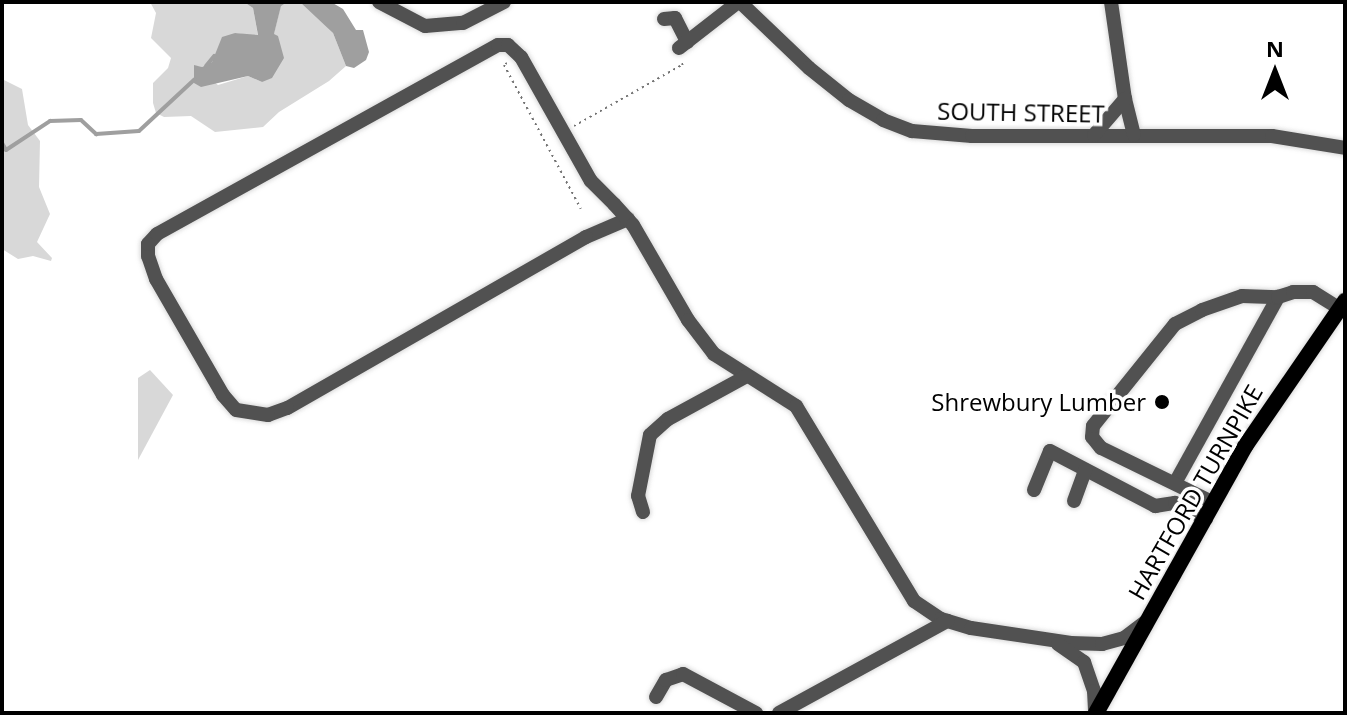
<!DOCTYPE html>
<html>
<head>
<meta charset="utf-8">
<style>
	body { margin:0 }
	#map { position:relative; width:1347px; height:715px; overflow:hidden; background:#fff; font-family:"Open Sans",sans-serif }
	div>[style] { position:absolute }
	[style*='--x'] { left:calc(var(--x)*1px); top:calc(var(--y)*1px); width:calc(var(--w)*1px); rotate:calc(var(--a)*1deg) }
	.green>* { inset:0; background:#d8d8d8 }
	.water>* { inset:0; background:#9f9f9f }
	.stream>* { height:4px; margin:-2px; padding:0 2px; transform-origin:2px; border-radius:2px; background:#9f9f9f }
	.path>* { height:2px; margin-top:-1px; transform-origin:0; background:repeating-linear-gradient(90deg,#737373 0 2px,transparent 0 6px) }
	.roads { filter:drop-shadow(0 0 2px #dbdbdb) drop-shadow(0 0 2px #dbdbdb) }
	.minor>* { height:14px; margin:-7px; padding:0 7px; transform-origin:7px; border-radius:7px; background:#515151 }
	.major>* { height:16px; margin:-8px; padding:0 8px; transform-origin:8px; border-radius:8px; background:#000 }
	.dots>* { width:22px; height:22px; translate:-50% -50%; box-sizing:border-box; border:4px solid #fff; border-radius:50% }
	span { translate:-50% -50%; white-space:nowrap; text-align:center; line-height:1.15; -webkit-text-stroke:7px #fff; paint-order:stroke }
	.street-label { font-size:24px; color:#000 }
	.poi-label { font-size:24px; color:#000 }
	.right { translate:-100% -50%; text-align:right }
	.frame { position:absolute; inset:0; border:4px solid #000; pointer-events:none }
	.north { position:absolute; left:1235px; top:32px; width:80px; height:80px; -webkit-text-stroke:6px #fff; paint-order:stroke; rotate:0deg; font-size:22px; font-weight:700; line-height:32px; text-align:center; color:#000 }
	.north::after { content:''; display:block; margin:auto; width:28px; height:36px; background:#000; clip-path:polygon(50% 0,100% 100%,50% 72%,0 100%) }
</style>
</head>
<body>
<div id="map">
	<div class="green">
		<div style="clip-path:polygon(150px 2px,244px 2px,253px 8px,258px 36px,235px 33px,212px 62px,202px 67px,194px 66px,218px 85px,248px 76px,262px 82px,281px 5px,287px 2px,300px 2px,316px 14px,333px 33px,346px 66px,329px 81px,279px 112px,263px 127px,215px 132px,191px 116px,164px 117px,156px 113px,153px 103px,153px 83px,168px 68px,171px 58px,151px 38px,156px 13px)"></div>
		<div style="clip-path:polygon(2px 79px,22px 89px,28px 125px,40px 141px,39px 187px,50px 214px,37px 242px,52px 258px,51px 261px,33px 256px,18px 259px,2px 249px)"></div>
		<div style="clip-path:polygon(150px 370px,173px 395px,138px 460px,138px 378px)"></div>
	</div>
	<div class="water">
		<div style="clip-path:polygon(244px 2px,287px 2px,281px 6px,274px 34px,278px 36px,284px 58px,272px 78px,262px 82px,248px 76px,201px 87px,194px 83px,194px 65px,202px 67px,212px 62px,222px 37px,235px 33px,258px 35px,253px 8px)"></div>
		<div style="clip-path:polygon(300px 2px,331px 2px,343px 9px,356px 30px,363px 30px,369px 52px,366px 60px,354px 68px,346px 66px,333px 33px)"></div>
	</div>
	<div class="stream">
		<div style="--x:206;--y:66;--w:13;--a:-51"></div>
		<div style="--x:2;--y:143;--w:8;--a:60"></div>
		<div style="--x:6;--y:150;--w:53;--a:-33.4"></div>
		<div style="--x:50;--y:121;--w:31;--a:-2"></div>
		<div style="--x:81;--y:120;--w:21;--a:43"></div>
		<div style="--x:96;--y:134;--w:43;--a:-4"></div>
		<div style="--x:139;--y:131;--w:76;--a:-42.9"></div>
	</div>
	<div class="path">
		<div style="--x:507;--y:63;--w:4;--a:146"></div>
		<div style="--x:504;--y:65;--w:163;--a:61.9"></div>
		<div style="--x:574;--y:126;--w:124;--a:-29.5"></div>
		<div style="--x:682;--y:65;--w:4;--a:-63"></div>
	</div>
	<div class="roads">
		<div class="minor">
			<div style="--x:379;--y:2;--w:52;--a:27.6"></div>
			<div style="--x:425;--y:26;--w:38;--a:-5"></div>
			<div style="--x:463;--y:23;--w:46;--a:-27.1"></div>
			<div style="--x:740;--y:2;--w:95;--a:43.7"></div>
			<div style="--x:809;--y:68;--w:51;--a:38.7"></div>
			<div style="--x:849;--y:100;--w:39;--a:30"></div>
			<div style="--x:883;--y:120;--w:31;--a:21"></div>
			<div style="--x:912;--y:131;--w:60;--a:4.8"></div>
			<div style="--x:972;--y:136;--w:300;--a:0"></div>
			<div style="--x:1272;--y:136;--w:74;--a:9.3"></div>
			<div style="--x:1111;--y:2;--w:98;--a:81.8"></div>
			<div style="--x:1125;--y:99;--w:37;--a:76"></div>
			<div style="--x:664;--y:19;--w:11;--a:-5"></div>
			<div style="--x:675;--y:18;--w:27;--a:63"></div>
			<div style="--x:679;--y:48;--w:75;--a:-37.9"></div>
			<div style="--x:1094;--y:135;--w:48;--a:-49.3"></div>
			<div style="--x:628;--y:219;--w:46;--a:156.8"></div>
			<div style="--x:586;--y:237;--w:344;--a:150.2"></div>
			<div style="--x:287;--y:408;--w:20;--a:160"></div>
			<div style="--x:268;--y:415;--w:32;--a:-171"></div>
			<div style="--x:236;--y:410;--w:20;--a:-131"></div>
			<div style="--x:223;--y:395;--w:134;--a:-120"></div>
			<div style="--x:156;--y:279;--w:24;--a:-109"></div>
			<div style="--x:148;--y:256;--w:12;--a:-90"></div>
			<div style="--x:148;--y:244;--w:13;--a:-48"></div>
			<div style="--x:157;--y:234;--w:390;--a:-29"></div>
			<div style="--x:498;--y:45;--w:10;--a:0"></div>
			<div style="--x:508;--y:45;--w:18;--a:43"></div>
			<div style="--x:521;--y:57;--w:142;--a:60.6"></div>
			<div style="--x:591;--y:181;--w:33;--a:45"></div>
			<div style="--x:614;--y:204;--w:28;--a:48"></div>
			<div style="--x:633;--y:225;--w:110;--a:59.9"></div>
			<div style="--x:688;--y:320;--w:43;--a:52.6"></div>
			<div style="--x:714;--y:354;--w:97;--a:32.4"></div>
			<div style="--x:796;--y:406;--w:228;--a:58.8"></div>
			<div style="--x:914;--y:601;--w:32;--a:34"></div>
			<div style="--x:941;--y:619;--w:31;--a:17"></div>
			<div style="--x:971;--y:628;--w:101;--a:8.5"></div>
			<div style="--x:1071;--y:643;--w:31;--a:2"></div>
			<div style="--x:1102;--y:644;--w:23;--a:-15"></div>
			<div style="--x:1124;--y:638;--w:26;--a:-37"></div>
			<div style="--x:1175;--y:483;--w:213;--a:-61"></div>
			<div style="--x:1034;--y:490;--w:42;--a:-67.7"></div>
			<div style="--x:1050;--y:451;--w:119;--a:27.6"></div>
			<div style="--x:1155;--y:506;--w:20;--a:-9"></div>
			<div style="--x:1175;--y:503;--w:35;--a:27"></div>
			<div style="--x:1074;--y:501;--w:33;--a:-70"></div>
			<div style="--x:1214;--y:503;--w:126;--a:-154"></div>
			<div style="--x:1101;--y:448;--w:14;--a:-129"></div>
			<div style="--x:1092;--y:437;--w:11;--a:-85"></div>
			<div style="--x:1093;--y:426;--w:131;--a:-51.2"></div>
			<div style="--x:1175;--y:324;--w:30;--a:-27"></div>
			<div style="--x:1202;--y:310;--w:42;--a:-19.3"></div>
			<div style="--x:1242;--y:296;--w:36;--a:2"></div>
			<div style="--x:1278;--y:297;--w:16;--a:-18"></div>
			<div style="--x:1293;--y:292;--w:20;--a:0"></div>
			<div style="--x:1313;--y:292;--w:31;--a:32"></div>
			<div style="--x:643;--y:512;--w:17;--a:-107"></div>
			<div style="--x:638;--y:496;--w:62;--a:-78.9"></div>
			<div style="--x:650;--y:435;--w:24;--a:-42"></div>
			<div style="--x:668;--y:419;--w:90;--a:-28.6"></div>
			<div style="--x:1058;--y:644;--w:32;--a:35"></div>
			<div style="--x:1084;--y:662;--w:31;--a:71"></div>
			<div style="--x:1094;--y:691;--w:22;--a:87"></div>
			<div style="--x:656;--y:697;--w:20;--a:-60"></div>
			<div style="--x:666;--y:680;--w:18;--a:-19"></div>
			<div style="--x:683;--y:674;--w:83;--a:28.1"></div>
			<div style="--x:779;--y:713;--w:192;--a:-28.7"></div>
		</div>
		<div class="major">
			<div style="--x:1096;--y:713;--w:307;--a:-60.8"></div>
			<div style="--x:1246;--y:445;--w:175;--a:-55.5"></div>
		</div>
	</div>
	<div class="dots">
		<div style="left:1162px;top:402px;background:#000"></div>
	</div>
	<div class="street-label">
		<span style="left:1021px;top:112px;rotate:1deg">SOUTH STREET</span>
		<span style="left:1195px;top:492px;rotate:-60deg">HARTFORD TURNPIKE</span>
	</div>
	<div class="poi-label">
		<span class="right" style="left:1146px;top:402px">Shrewbury Lumber</span>
	</div>
	<div class="frame"></div>
	<div class="north">N</div>
</div>
</body>
</html>
